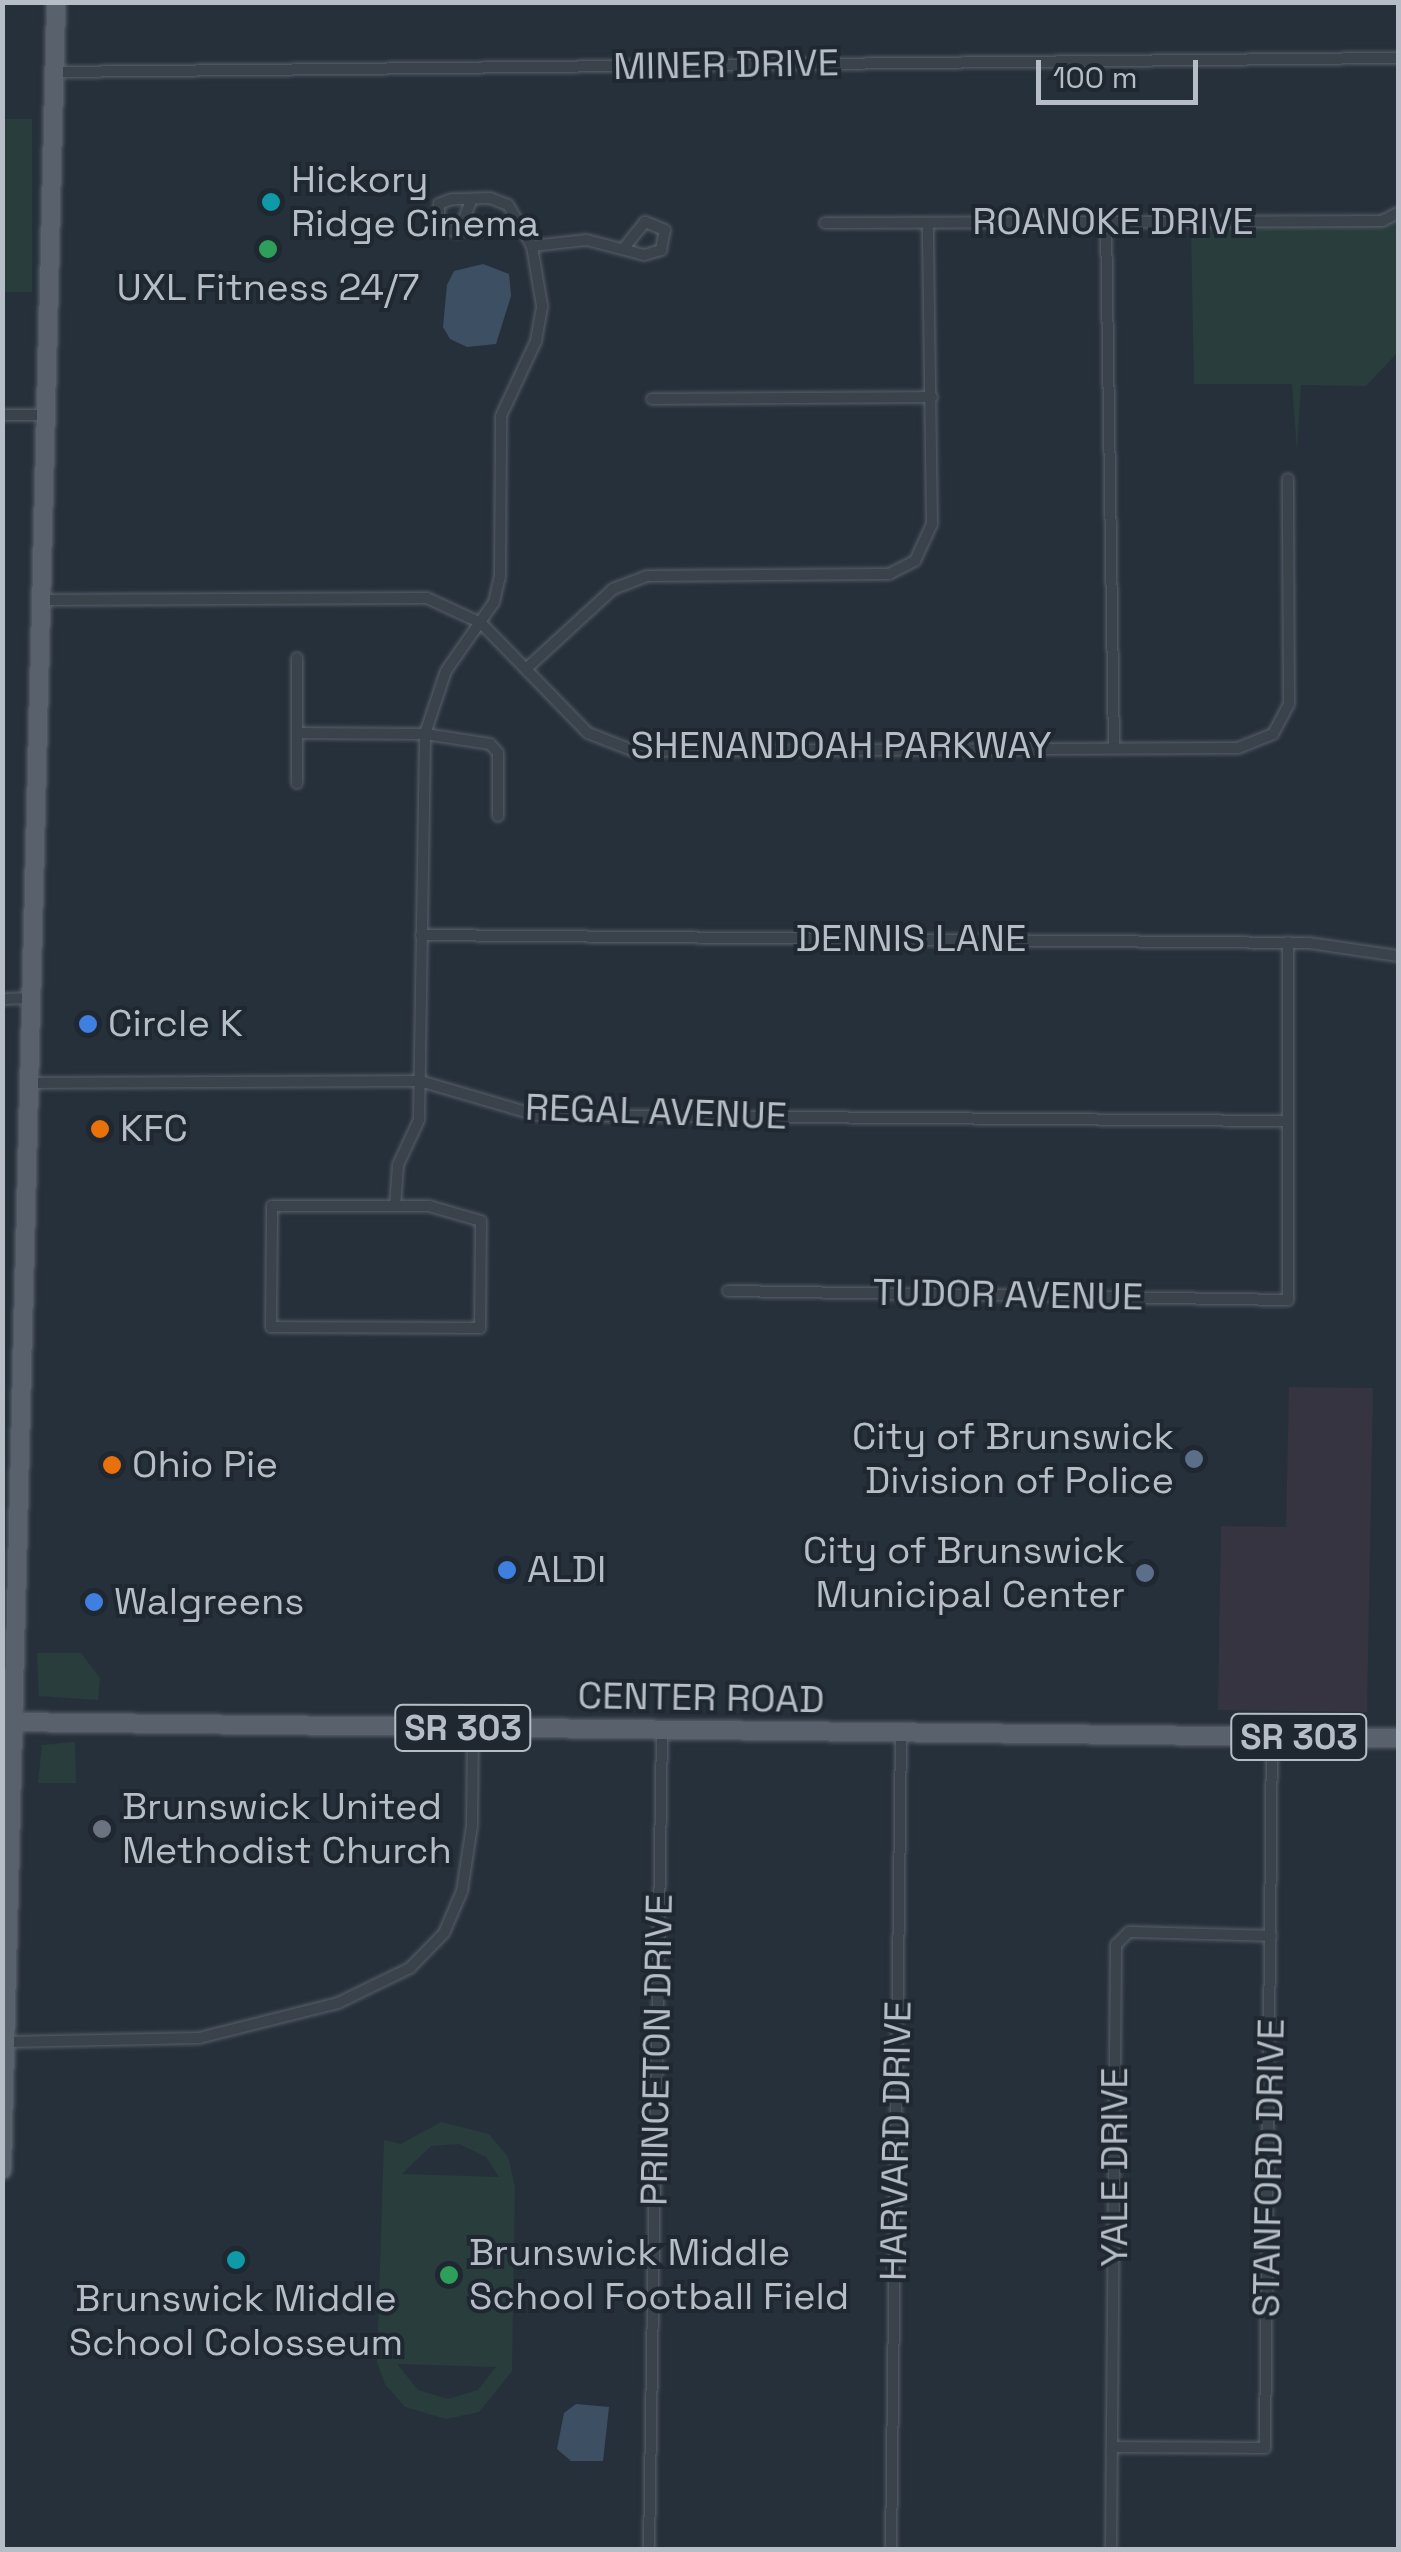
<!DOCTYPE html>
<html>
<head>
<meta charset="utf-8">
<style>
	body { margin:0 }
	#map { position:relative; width:1401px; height:2552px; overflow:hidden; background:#26303b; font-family:"Space Grotesk",sans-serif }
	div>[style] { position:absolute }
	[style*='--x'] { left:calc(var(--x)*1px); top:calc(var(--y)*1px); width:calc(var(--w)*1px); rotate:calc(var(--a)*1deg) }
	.medical>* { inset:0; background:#353440 }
	.green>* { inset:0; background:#293d3d; transform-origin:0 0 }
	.water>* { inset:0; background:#3d4f62 }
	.roads { filter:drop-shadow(0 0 2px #58606a) drop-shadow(0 0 2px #58606a) }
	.street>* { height:10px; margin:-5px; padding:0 5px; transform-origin:5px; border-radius:5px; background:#3a424c }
	.primary>* { height:18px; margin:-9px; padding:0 9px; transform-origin:9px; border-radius:9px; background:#58616c }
	.dots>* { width:28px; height:28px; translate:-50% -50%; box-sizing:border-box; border:5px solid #1f2731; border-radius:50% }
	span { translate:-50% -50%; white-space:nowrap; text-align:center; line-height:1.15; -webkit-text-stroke:8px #1f2731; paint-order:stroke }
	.shield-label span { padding:2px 8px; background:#1f2731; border:2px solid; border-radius:8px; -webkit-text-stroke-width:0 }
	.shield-label { font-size:35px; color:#b6bdc7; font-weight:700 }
	.street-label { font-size:38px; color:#b6bdc7 }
	.poi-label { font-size:38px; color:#b6bdc7 }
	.left { translate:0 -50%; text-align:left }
	.right { translate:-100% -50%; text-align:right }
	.frame { position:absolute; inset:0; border:5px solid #b6bdc7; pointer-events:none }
	.scale { position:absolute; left:1036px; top:60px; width:162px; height:45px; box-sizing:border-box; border:5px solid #b6bdc7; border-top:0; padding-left:12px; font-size:30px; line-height:35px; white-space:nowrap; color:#b6bdc7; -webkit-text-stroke:8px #1f2731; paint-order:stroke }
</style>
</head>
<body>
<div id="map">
	<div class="medical">
		<div style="clip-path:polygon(1289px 1387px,1373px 1388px,1367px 1712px,1218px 1710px,1221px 1526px,1286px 1527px)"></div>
	</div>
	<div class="green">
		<div style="left:3px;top:119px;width:29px;height:173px"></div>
		<div style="clip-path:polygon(1398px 221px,1398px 352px,1366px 386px,1301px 385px,1297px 452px,1292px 384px,1194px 384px,1191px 226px)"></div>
		<div style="clip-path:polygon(37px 1653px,81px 1653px,100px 1678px,98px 1700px,39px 1696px)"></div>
		<div style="clip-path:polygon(75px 1742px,76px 1783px,38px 1783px,42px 1745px)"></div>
		<div style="clip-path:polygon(evenodd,441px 2122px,489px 2134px,508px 2157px,515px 2186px,512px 2371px,479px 2412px,446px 2419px,405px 2407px,385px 2384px,377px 2362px,384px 2140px,401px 2144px,441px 2122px,459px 2144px,486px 2157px,499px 2177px,402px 2174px,431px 2146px,459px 2144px,441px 2122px,398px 2365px,399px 2364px,496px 2367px,478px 2390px,448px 2399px,418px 2390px,398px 2365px)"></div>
	</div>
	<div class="water">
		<div style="clip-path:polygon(483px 264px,509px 274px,511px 296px,496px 344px,467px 347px,450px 339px,443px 327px,447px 285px,454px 271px)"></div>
		<div style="clip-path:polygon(576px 2404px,609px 2407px,603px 2461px,571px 2461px,557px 2449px,564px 2413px)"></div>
	</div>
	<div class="roads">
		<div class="street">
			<div style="--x:54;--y:72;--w:1344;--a:-0.6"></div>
			<div style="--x:1106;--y:222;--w:524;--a:89.13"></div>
			<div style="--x:825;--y:223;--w:557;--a:-0.21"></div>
			<div style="--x:1382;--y:221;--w:18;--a:-27"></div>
			<div style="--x:532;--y:246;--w:55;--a:-6.2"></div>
			<div style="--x:587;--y:240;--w:59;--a:14.7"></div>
			<div style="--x:644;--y:255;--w:18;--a:-16"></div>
			<div style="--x:661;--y:250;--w:20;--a:-79"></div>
			<div style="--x:665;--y:230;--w:22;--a:-158"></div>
			<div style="--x:645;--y:222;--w:35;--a:129"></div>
			<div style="--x:652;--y:399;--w:280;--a:-0.4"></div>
			<div style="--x:2;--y:415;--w:42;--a:0"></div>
			<div style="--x:41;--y:600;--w:386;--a:-0.3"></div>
			<div style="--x:427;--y:598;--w:60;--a:24.8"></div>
			<div style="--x:481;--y:623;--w:153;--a:45.8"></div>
			<div style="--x:588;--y:733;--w:49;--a:21.4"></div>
			<div style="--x:634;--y:751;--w:604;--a:-0.28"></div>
			<div style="--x:1238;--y:748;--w:38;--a:-22"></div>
			<div style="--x:1273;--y:734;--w:34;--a:-62"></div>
			<div style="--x:1289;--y:704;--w:225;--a:-90.3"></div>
			<div style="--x:526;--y:669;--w:118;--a:-42.6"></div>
			<div style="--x:613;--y:589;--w:36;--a:-21"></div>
			<div style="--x:647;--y:576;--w:242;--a:-0.5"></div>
			<div style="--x:889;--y:574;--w:29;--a:-27"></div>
			<div style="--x:915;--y:561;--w:41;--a:-65.3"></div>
			<div style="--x:932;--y:524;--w:301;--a:-90.8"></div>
			<div style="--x:297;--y:733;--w:128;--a:0.4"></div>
			<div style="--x:425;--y:734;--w:66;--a:8.7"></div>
			<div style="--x:490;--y:744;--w:12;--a:48"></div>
			<div style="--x:498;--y:753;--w:63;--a:90"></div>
			<div style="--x:297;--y:783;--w:125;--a:-90"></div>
			<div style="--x:421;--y:935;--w:888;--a:0.52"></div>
			<div style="--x:1309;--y:943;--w:90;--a:8.3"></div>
			<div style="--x:2;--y:999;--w:29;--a:-2"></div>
			<div style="--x:29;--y:1083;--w:391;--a:-0.3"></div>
			<div style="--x:420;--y:1081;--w:121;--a:16.3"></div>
			<div style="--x:536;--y:1115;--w:752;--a:0.46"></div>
			<div style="--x:272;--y:1206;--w:157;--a:0"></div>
			<div style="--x:429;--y:1206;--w:54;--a:16.1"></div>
			<div style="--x:481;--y:1221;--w:107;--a:90.5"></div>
			<div style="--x:480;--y:1328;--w:209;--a:-179.7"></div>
			<div style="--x:271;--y:1327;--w:121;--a:-89.5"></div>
			<div style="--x:395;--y:1206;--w:41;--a:-85.8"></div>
			<div style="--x:398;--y:1165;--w:50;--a:-65"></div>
			<div style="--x:419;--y:1120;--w:386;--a:-89.1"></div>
			<div style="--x:425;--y:734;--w:66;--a:-71.6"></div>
			<div style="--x:446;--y:671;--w:84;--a:-55.2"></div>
			<div style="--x:494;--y:602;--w:26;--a:-77"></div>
			<div style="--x:500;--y:577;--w:161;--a:-89.6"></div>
			<div style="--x:501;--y:416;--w:83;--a:-65"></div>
			<div style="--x:536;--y:341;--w:36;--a:-80"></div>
			<div style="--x:542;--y:306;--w:61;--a:-99.5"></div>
			<div style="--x:532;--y:246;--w:48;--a:-120.3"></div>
			<div style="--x:508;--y:205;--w:19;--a:-159"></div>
			<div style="--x:490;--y:198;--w:38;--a:178"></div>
			<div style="--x:452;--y:199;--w:14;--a:159"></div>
			<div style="--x:439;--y:204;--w:23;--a:90"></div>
			<div style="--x:439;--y:227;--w:21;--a:14"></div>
			<div style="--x:459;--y:232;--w:33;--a:-69"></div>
			<div style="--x:728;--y:1291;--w:560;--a:0.92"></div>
			<div style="--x:1288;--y:1300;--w:358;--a:-90"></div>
			<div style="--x:8;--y:2042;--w:191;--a:-1.2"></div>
			<div style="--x:199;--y:2038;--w:143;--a:-14.1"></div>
			<div style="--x:338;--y:2003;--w:80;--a:-25.9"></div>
			<div style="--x:410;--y:1968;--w:49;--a:-45.8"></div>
			<div style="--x:444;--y:1933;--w:46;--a:-66.8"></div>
			<div style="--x:462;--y:1891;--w:66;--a:-81.3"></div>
			<div style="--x:472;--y:1826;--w:98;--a:-89.4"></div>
			<div style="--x:1113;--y:2447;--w:152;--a:0.4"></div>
			<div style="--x:1265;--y:2448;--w:712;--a:-89.44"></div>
			<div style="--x:649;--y:2550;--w:820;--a:-89.09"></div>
			<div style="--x:891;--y:2550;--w:818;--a:-89.3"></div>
			<div style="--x:1111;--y:2550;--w:605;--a:-89.53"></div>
			<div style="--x:1116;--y:1945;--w:18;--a:-45"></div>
			<div style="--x:1129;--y:1932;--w:142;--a:1.6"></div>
		</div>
		<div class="primary">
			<div style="--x:4;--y:1722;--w:1394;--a:0.66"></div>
			<div style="--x:2;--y:2170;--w:2169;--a:-88.57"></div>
		</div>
	</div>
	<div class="dots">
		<div style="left:271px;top:202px;background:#0f9aa8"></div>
		<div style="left:268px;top:249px;background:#2e9e5b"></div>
		<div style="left:88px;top:1024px;background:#3f7fe0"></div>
		<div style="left:100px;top:1129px;background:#e8710a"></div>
		<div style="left:1194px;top:1459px;background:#5c6f8a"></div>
		<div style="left:112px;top:1465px;background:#e8710a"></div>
		<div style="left:507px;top:1570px;background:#3f7fe0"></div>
		<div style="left:1145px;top:1573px;background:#5c6f8a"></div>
		<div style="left:94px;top:1602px;background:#3f7fe0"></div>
		<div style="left:102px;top:1829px;background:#6b7280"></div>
		<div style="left:236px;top:2260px;background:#0f9aa8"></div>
		<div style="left:449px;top:2275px;background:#2e9e5b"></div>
	</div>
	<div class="shield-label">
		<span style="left:463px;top:1728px">SR 303</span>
		<span style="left:1299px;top:1737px">SR 303</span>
	</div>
	<div class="street-label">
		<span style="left:726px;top:65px;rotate:-1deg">MINER DRIVE</span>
		<span style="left:1113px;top:222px">ROANOKE DRIVE</span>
		<span style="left:841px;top:746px">SHENANDOAH PARKWAY</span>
		<span style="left:911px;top:939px">DENNIS LANE</span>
		<span style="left:656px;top:1112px;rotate:2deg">REGAL AVENUE</span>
		<span style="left:1008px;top:1295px;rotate:1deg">TUDOR AVENUE</span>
		<span style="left:701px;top:1698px;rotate:1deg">CENTER ROAD</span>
		<span style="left:657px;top:2050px;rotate:-89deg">PRINCETON DRIVE</span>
		<span style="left:896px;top:2141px;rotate:-89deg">HARVARD DRIVE</span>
		<span style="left:1115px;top:2167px;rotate:-90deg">YALE DRIVE</span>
		<span style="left:1269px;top:2168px;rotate:-89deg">STANFORD DRIVE</span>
	</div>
	<div class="poi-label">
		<span class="left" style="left:291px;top:202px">Hickory<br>Ridge Cinema</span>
		<span style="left:268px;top:288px">UXL Fitness 24/7</span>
		<span class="left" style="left:108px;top:1024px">Circle K</span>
		<span class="left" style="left:120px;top:1129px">KFC</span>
		<span class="right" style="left:1174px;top:1459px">City of Brunswick<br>Division of Police</span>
		<span class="left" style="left:132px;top:1465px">Ohio Pie</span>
		<span class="right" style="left:1125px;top:1573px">City of Brunswick<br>Municipal Center</span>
		<span class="left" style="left:527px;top:1570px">ALDI</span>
		<span class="left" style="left:114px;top:1602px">Walgreens</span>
		<span class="left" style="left:122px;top:1829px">Brunswick United<br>Methodist Church</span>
		<span class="left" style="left:469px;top:2275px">Brunswick Middle<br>School Football Field</span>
		<span style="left:236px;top:2321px">Brunswick Middle<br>School Colosseum</span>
	</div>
	<div class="frame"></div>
	<div class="scale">100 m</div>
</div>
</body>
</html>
